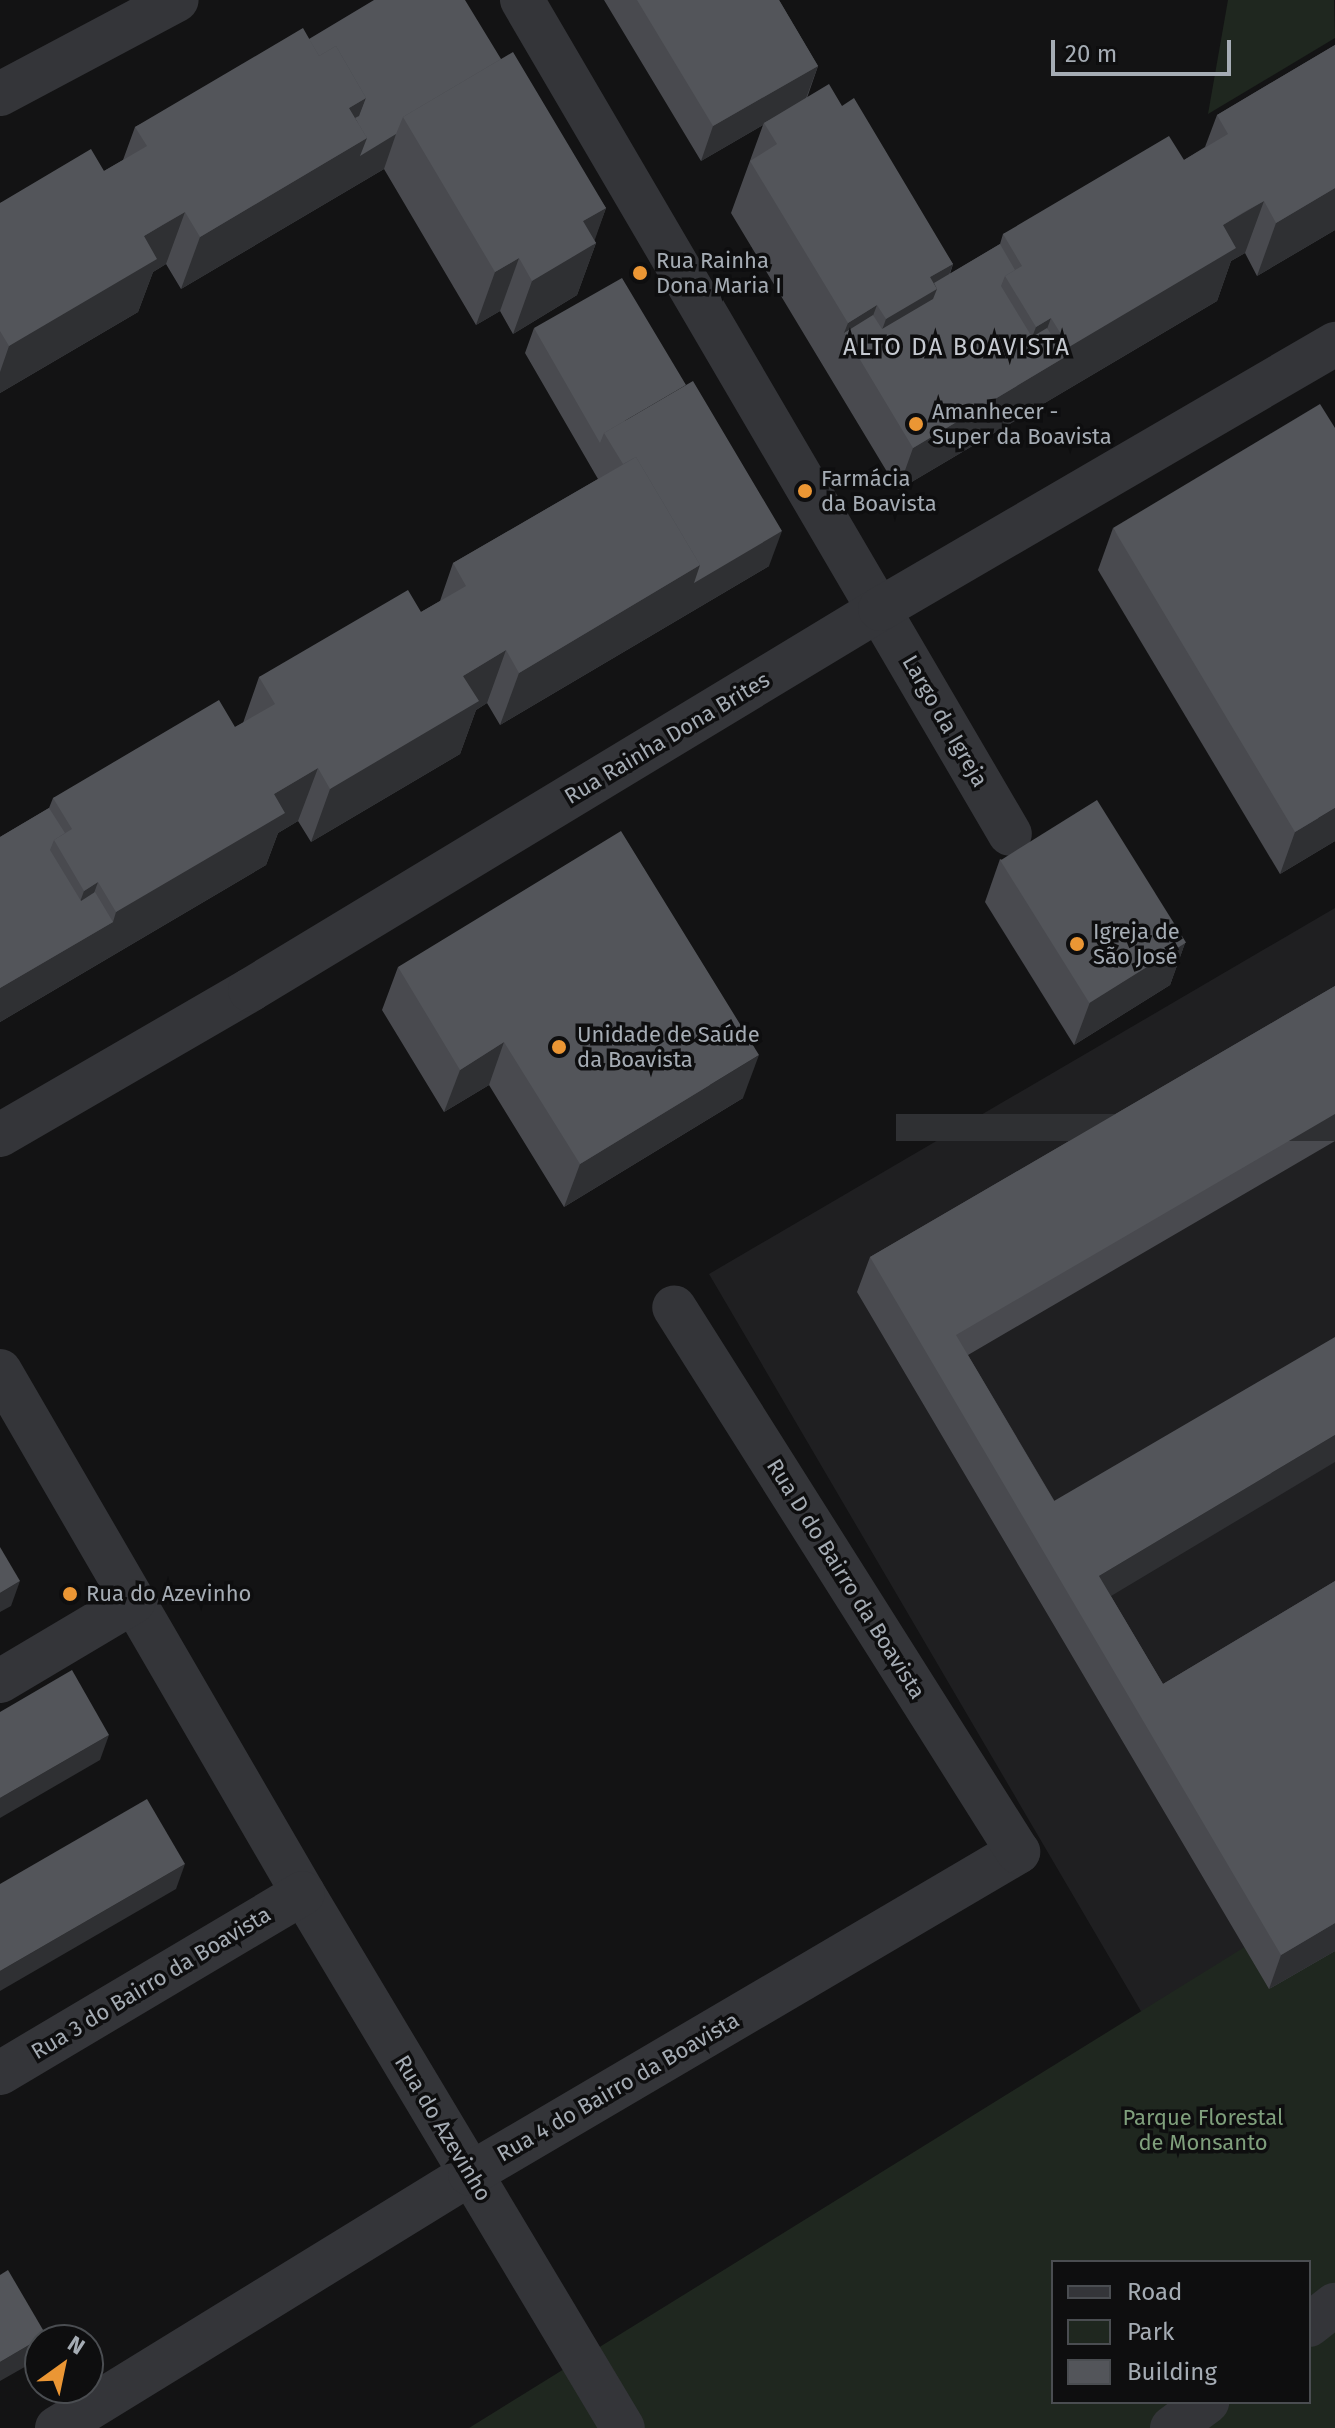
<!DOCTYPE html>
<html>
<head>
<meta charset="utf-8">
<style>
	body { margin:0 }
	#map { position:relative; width:1335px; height:2428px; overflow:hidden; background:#131314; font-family:"Fira Sans",sans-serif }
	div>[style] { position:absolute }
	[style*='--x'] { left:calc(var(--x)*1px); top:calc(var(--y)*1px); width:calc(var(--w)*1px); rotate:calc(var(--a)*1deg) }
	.built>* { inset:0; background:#1f1f21 }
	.green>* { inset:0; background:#1f271f }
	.minor>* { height:44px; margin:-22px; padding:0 22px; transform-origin:22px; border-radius:22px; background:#343539 }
	.wall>* { inset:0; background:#494a4f }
	.shaded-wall>* { inset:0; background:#2f3033; transform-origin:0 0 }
	.building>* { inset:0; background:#53555a; transform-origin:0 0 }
	.dots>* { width:22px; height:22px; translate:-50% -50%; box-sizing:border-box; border:4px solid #0e0e0f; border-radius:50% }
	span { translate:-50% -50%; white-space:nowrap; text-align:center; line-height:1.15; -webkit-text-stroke:7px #0e0e0f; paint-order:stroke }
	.poi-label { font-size:22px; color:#a5acb4 }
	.left { translate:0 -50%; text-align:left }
	.street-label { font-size:22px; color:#a5acb4 }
	.park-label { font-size:22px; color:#7f9f7c }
	.neighbourhood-label { font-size:24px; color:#c6cad1; letter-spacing:2px }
	.legend { position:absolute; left:1051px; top:2260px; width:260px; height:144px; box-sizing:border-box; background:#0e0e0f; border:2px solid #4a4d51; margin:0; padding:10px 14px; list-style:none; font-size:24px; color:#a5acb4 }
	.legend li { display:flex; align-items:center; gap:16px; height:40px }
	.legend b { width:40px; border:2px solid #4a4d51 }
	.north { position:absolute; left:24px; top:2324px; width:80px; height:80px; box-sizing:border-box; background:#0e0e0f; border:2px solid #4a4d51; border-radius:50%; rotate:33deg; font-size:22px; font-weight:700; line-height:32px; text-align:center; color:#a5acb4 }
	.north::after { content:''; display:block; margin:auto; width:28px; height:36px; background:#eb9634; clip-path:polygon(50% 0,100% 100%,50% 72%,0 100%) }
	.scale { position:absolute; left:1051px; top:40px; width:180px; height:36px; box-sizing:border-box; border:4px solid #a5acb4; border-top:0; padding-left:10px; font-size:24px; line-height:28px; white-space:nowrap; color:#a5acb4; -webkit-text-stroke:6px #0e0e0f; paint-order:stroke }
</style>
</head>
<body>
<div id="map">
	<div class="built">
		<div style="clip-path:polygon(1335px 908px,1335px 1959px,1169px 2059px,709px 1274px)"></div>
	</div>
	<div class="green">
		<div style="clip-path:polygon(1228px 0,1334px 0,1335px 38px,1208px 114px)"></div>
		<div style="clip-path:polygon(evenodd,1335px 1891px,1335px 2428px,469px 2428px,1335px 1891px,1053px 2262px,1309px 2262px,1309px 2402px,1053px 2402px,1053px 2262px)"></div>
	</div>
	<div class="minor">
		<div style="--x:522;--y:0;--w:966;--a:59.67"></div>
		<div style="--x:0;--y:94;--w:200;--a:-28"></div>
		<div style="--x:0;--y:1135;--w:289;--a:-30.1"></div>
		<div style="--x:250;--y:990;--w:736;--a:-31.16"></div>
		<div style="--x:880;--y:609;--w:527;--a:-30.22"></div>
		<div style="--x:0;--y:1371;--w:604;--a:59.87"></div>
		<div style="--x:303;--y:1893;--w:623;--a:59.12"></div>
		<div style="--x:0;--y:1681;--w:155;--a:-30.7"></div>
		<div style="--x:0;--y:2073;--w:352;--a:-30.7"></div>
		<div style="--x:1309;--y:2325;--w:33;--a:-38"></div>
		<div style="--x:57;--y:2428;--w:485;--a:-31.6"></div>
		<div style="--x:470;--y:2174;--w:636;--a:-30.44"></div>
		<div style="--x:1018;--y:1852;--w:644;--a:-122.26"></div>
		<div style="--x:1172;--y:2428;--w:44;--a:-36.6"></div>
	</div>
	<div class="wall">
		<div style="clip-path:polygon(604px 0,779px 0,818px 66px,807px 98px,842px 106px,953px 264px,950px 274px,1000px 244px,1003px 234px,1184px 160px,1205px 147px,1217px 115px,1335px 45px,1335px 230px,1257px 276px,1245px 253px,1231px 261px,1217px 301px,898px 490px,731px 213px,763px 125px,701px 161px)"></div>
		<div style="clip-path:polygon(309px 39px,501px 59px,606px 208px,594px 240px,596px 243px,577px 295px,513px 334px,500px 311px,476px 325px,384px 169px,181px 289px,166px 264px,153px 272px,138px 312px,0 393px,0 203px,104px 171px,123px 160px,135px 127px)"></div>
		<div style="clip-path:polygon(534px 328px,769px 566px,500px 725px,487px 703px,476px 710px,460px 754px,311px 842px,298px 821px,278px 833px,266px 865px,0 1022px,0 837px,49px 808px,53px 798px,235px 727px,243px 723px,259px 677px,421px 612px,440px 601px,453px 563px,598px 479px,525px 353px)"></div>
		<div style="clip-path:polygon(1113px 528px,1335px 841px,1280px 874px,1098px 570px)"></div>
		<div style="clip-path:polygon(1000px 859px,1185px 943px,1170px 985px,1074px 1045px,985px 902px)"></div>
		<div style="clip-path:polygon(398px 967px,743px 1098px,564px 1207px,489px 1085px,444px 1112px,382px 1010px)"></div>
		<div style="clip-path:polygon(1335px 986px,1335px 1141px,968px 1355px,1163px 1684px,1335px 1581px,1335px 1951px,1269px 1989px,857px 1292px,870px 1257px)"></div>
	</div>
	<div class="shaded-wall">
		<div style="clip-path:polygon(818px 66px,805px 101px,764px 123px,763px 125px,701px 161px,713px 126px)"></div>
		<div style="clip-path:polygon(366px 98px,351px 140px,349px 108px)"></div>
		<div style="clip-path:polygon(396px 134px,384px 169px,181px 289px,200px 237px,367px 138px)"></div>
		<div style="clip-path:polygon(1335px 188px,1335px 230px,1257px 276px,1276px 223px)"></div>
		<div style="clip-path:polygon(1264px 201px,1245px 253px,1231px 261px,1217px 301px,898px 490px,913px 448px,1065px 357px,1069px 347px,1223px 225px)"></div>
		<div style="clip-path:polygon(606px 208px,593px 245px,596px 243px,577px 295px,513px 334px,532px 281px,583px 221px)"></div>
		<div style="clip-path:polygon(185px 212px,166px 264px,153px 272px,138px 312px,0 393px,0 372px,9px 346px,144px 236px)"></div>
		<div style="clip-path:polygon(519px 258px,500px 311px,476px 325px,495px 272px)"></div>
		<div style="clip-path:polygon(953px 264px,934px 316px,918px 341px,867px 371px,886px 319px,930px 277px)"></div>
		<div style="clip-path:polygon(877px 305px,858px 356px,844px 333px,848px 323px)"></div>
		<div style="clip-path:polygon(1051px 318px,1032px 370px,1016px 379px,1036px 327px)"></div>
		<div style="clip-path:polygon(782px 531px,769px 566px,500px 725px,519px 673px,700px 565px)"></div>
		<div style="clip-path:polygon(506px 650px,487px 703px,476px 710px,460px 754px,311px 842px,330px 789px,463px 676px)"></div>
		<div style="clip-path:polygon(318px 768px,298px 821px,278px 833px,266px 865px,0 1022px,0 988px,113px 922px,116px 912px,274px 794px)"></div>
		<div style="clip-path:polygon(1335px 808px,1335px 841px,1280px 874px,1295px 832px)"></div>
		<div style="clip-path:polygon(98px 882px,79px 935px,65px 943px,84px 891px)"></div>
		<div style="clip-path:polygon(1185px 943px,1170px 985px,1074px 1045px,1090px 1002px)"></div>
		<div style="clip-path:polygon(504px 1042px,489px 1085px,444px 1112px,460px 1070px)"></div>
		<div style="clip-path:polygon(759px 1055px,743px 1098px,564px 1207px,580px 1164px)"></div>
		<div style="left:1335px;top:1114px;width:27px;height:439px;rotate:90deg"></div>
		<div style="clip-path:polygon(1335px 1435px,1335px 1462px,1086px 1611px,1099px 1576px)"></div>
		<div style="clip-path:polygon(20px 1581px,11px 1606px,0 1612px,0 1593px)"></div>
		<div style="clip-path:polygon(109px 1735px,100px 1760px,0 1818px,0 1798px)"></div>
		<div style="clip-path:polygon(185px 1864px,176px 1889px,0 1991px,0 1971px)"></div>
		<div style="clip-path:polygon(1335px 1923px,1335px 1951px,1269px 1989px,1281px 1955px)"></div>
		<div style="clip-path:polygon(46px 2335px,44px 2340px,40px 2340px,40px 2352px,37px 2360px,0 2381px,0 2362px)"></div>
	</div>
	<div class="building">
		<div style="clip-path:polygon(374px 0,465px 0,501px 59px,403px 117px,396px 134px,360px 156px,367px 138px,355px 118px,359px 116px,366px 98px,336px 46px,319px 56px,309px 39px)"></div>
		<div style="clip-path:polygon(637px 0,779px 0,818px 66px,713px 126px)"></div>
		<div style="clip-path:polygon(303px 28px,319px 56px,336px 46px,366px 98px,349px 108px,367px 138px,200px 237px,185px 212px,164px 224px,144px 236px,157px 259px,9px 346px,0 331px,0 203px,91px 149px,104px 171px,147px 146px,135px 127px)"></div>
		<div style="clip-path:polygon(1335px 45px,1335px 188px,1276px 223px,1264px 201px,1244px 212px,1223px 225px,1236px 248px,1069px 347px,1051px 318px,1036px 327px,1005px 276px,1022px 266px,1003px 234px,1169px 136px,1184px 160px,1228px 134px,1217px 115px)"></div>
		<div style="clip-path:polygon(513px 52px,606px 208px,583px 221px,596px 243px,532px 281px,519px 258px,495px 272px,403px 117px)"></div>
		<div style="clip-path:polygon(829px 84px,842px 106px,854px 98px,953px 264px,930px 277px,937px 289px,886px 319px,877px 305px,848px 323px,750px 161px,777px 144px,764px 123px)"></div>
		<div style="clip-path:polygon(1000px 244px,1015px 270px,1005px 276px,1001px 286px,1032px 337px,1047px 328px,1065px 357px,913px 448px,844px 333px,873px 315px,882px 329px,933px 299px,937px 289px,934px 283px)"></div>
		<div style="clip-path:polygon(622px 278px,686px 385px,604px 433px,600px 443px,534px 328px)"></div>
		<div style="clip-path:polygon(693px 381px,782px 531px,694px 583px,700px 565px,636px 457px,623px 464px,604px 433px)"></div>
		<div style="clip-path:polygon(1320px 404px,1335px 428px,1335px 808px,1295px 832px,1113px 528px)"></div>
		<div style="clip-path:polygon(636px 457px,700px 565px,519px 673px,506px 650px,463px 676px,479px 701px,330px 789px,318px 768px,274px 794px,285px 813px,116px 912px,98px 882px,84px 891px,54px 840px,72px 829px,53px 798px,219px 700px,235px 727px,254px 716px,275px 704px,259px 677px,408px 590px,421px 612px,466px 586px,453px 563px)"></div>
		<div style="left:1097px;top:800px;width:168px;height:114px;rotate:58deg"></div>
		<div style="clip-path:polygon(49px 808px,65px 833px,54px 840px,50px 850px,81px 901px,95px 892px,113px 922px,0 988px,0 837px)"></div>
		<div style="clip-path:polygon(621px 831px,759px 1055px,580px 1164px,504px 1042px,460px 1070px,398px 967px)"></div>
		<div style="clip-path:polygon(1335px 986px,1335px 1114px,956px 1335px,1054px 1501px,1335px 1337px,1335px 1435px,1099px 1576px,1163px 1684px,1335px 1581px,1335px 1923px,1281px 1955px,870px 1257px)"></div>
		<div style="clip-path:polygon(0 1547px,20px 1581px,0 1593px)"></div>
		<div style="clip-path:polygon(72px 1670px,109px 1735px,0 1798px,0 1712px)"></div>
		<div style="clip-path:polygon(147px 1799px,185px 1864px,0 1971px,0 1884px)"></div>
		<div style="clip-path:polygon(8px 2270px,46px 2335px,0 2362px,0 2275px)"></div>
	</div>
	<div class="dots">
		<div style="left:640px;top:273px;background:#eb9634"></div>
		<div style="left:916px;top:424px;background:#eb9634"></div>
		<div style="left:805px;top:491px;background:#eb9634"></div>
		<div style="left:1077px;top:944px;background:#eb9634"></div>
		<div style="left:559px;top:1047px;background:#eb9634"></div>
		<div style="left:70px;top:1594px;background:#eb9634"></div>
	</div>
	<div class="poi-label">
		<span class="left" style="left:656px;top:273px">Rua Rainha<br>Dona Maria I</span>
		<span class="left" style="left:932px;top:424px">Amanhecer -<br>Super da Boavista</span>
		<span class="left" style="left:821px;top:491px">Farmácia<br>da Boavista</span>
		<span class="left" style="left:1093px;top:944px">Igreja de<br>São José</span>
		<span class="left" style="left:577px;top:1047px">Unidade de Saúde<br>da Boavista</span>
		<span class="left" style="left:86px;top:1594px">Rua do Azevinho</span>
	</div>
	<div class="street-label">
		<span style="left:945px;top:721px;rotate:60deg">Largo da Igreja</span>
		<span style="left:667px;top:738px;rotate:-31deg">Rua Rainha Dona Brites</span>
		<span style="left:846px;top:1579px;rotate:58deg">Rua D do Bairro da Boavista</span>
		<span style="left:151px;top:1983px;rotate:-31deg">Rua 3 do Bairro da Boavista</span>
		<span style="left:618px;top:2087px;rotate:-30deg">Rua 4 do Bairro da Boavista</span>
		<span style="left:443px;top:2128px;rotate:59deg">Rua do Azevinho</span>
	</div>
	<div class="park-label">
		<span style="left:1203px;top:2130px">Parque Florestal<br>de Monsanto</span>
	</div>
	<div class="neighbourhood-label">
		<span style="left:957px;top:348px">ALTO DA BOAVISTA</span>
	</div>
	<ul class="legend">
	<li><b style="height:10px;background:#343539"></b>Road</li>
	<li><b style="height:22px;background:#1f271f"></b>Park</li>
	<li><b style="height:22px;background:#53555a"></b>Building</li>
	</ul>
	<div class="north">N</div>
	<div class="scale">20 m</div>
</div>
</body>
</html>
